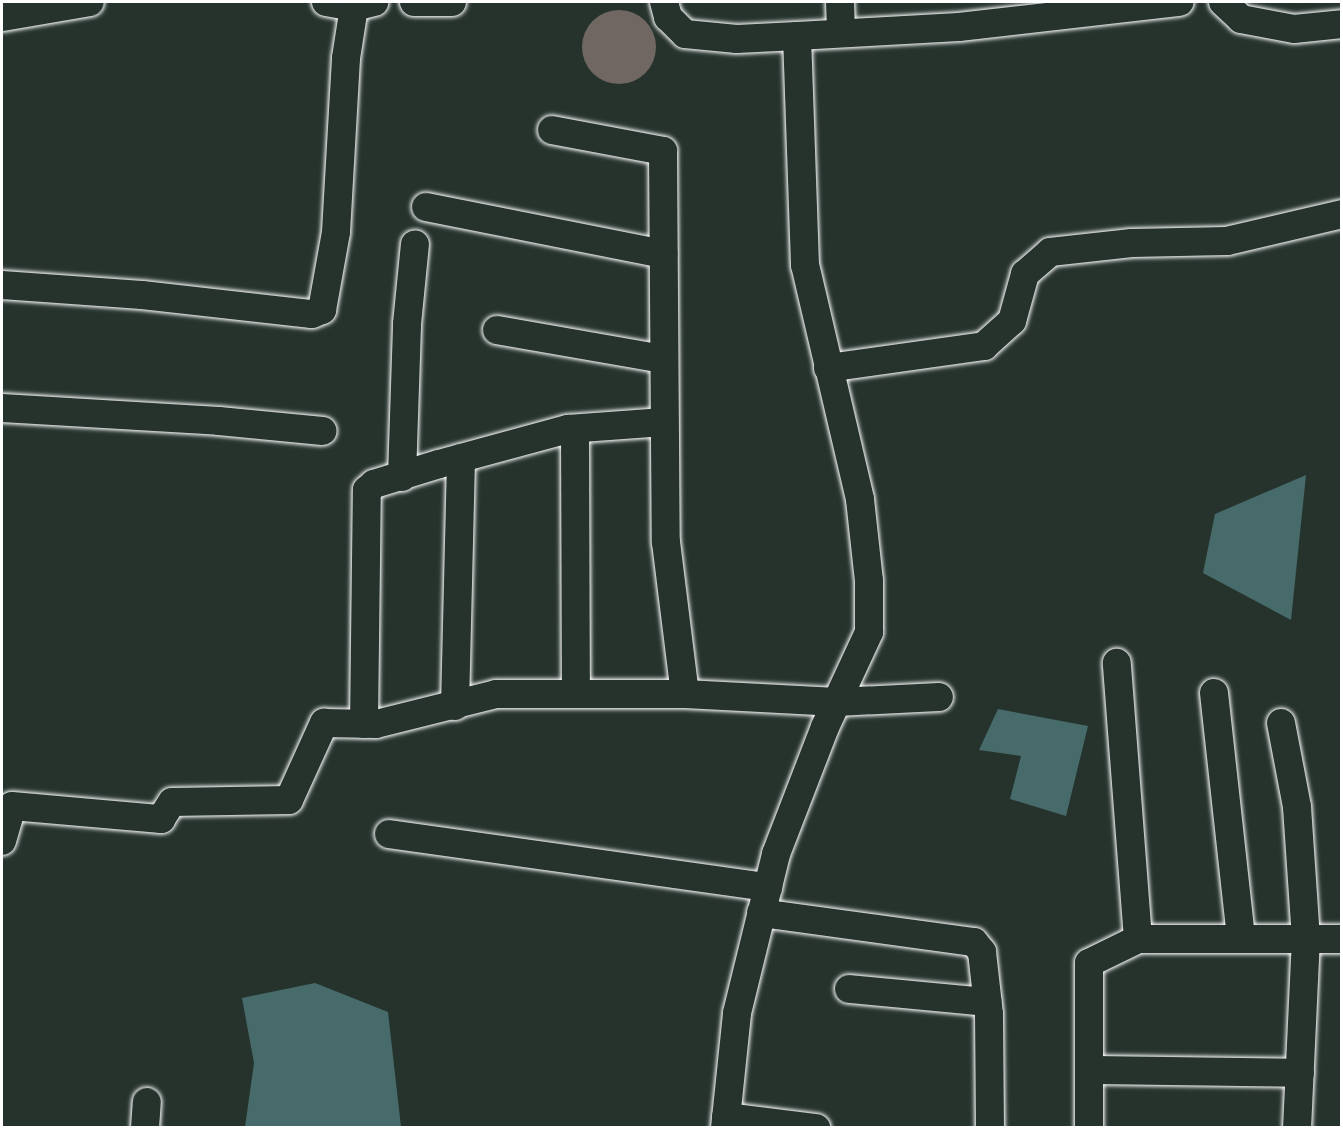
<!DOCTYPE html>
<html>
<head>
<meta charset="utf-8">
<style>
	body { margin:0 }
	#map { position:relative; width:1343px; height:1129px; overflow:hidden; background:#26332d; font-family:"Shantell Sans",sans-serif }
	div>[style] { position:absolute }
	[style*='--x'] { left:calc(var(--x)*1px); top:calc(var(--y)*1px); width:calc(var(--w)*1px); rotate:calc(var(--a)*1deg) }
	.water>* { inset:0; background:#466b6a }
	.building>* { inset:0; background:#706762 }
	.round { border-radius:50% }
	.roads { filter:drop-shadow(0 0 2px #fff) drop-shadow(0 0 2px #fff) }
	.minor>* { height:28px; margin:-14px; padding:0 14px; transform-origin:14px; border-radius:14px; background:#26332d }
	span { translate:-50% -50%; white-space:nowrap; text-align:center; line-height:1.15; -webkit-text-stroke:6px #26332d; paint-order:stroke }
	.frame { position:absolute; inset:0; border:3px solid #fff; pointer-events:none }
</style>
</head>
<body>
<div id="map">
	<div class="water">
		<div style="clip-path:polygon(1306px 475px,1291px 620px,1203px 573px,1215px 514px)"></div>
		<div style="clip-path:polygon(998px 709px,1088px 726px,1066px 816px,1010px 799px,1021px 756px,979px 750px)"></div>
		<div style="clip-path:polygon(315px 983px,388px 1012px,401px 1127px,245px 1127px,254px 1063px,242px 998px)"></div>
	</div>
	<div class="building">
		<div class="round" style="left:582px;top:10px;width:74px;height:74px"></div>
	</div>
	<div class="roads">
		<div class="minor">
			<div style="--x:326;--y:2;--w:28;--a:10"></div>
			<div style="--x:414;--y:2;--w:38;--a:0"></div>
			<div style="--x:664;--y:2;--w:16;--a:75"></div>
			<div style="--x:668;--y:17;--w:24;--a:45"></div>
			<div style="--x:685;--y:34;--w:52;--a:5.5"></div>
			<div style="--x:737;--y:39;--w:60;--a:-2.9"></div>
			<div style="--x:840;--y:2;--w:31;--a:88"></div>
			<div style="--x:1223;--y:2;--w:25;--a:43"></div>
			<div style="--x:1241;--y:19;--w:54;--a:10.7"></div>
			<div style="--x:1294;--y:29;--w:48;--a:-5.9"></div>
			<div style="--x:2;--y:17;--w:89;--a:-9.7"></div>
			<div style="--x:552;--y:130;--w:113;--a:10.7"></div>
			<div style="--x:663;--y:151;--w:391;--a:89.6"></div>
			<div style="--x:666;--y:542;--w:153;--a:82.9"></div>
			<div style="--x:426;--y:207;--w:242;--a:11.2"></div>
			<div style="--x:2;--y:285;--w:140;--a:4.1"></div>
			<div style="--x:142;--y:295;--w:171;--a:6.4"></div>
			<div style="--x:312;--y:314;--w:11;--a:-22"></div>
			<div style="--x:322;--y:310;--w:79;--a:-79.8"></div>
			<div style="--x:336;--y:232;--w:174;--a:-86.7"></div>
			<div style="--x:346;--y:58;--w:52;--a:-81.1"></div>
			<div style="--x:354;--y:7;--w:21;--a:-14"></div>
			<div style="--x:497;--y:330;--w:169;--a:9.9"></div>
			<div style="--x:828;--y:368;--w:158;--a:-8"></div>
			<div style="--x:984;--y:346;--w:38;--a:-42"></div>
			<div style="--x:1012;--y:321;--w:49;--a:-74.5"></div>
			<div style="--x:1025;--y:274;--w:33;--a:-41"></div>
			<div style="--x:1050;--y:252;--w:82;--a:-6.3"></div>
			<div style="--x:1132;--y:243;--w:95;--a:-1.2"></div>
			<div style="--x:1227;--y:241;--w:118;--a:-13.2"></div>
			<div style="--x:2;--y:408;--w:217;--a:3.4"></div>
			<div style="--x:219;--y:421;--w:104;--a:5.5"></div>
			<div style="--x:575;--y:429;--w:265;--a:89.8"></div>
			<div style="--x:402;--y:477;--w:153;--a:-88.1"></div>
			<div style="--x:407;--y:324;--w:80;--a:-84.3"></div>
			<div style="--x:1214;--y:693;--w:246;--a:83.7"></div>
			<div style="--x:455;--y:706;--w:248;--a:-88.6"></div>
			<div style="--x:1281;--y:723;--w:86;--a:79.2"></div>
			<div style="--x:1297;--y:807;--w:131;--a:86.1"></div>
			<div style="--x:1306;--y:938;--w:190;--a:92.7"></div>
			<div style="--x:364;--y:724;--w:234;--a:-89.3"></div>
			<div style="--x:367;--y:490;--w:9;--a:-41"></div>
			<div style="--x:374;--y:484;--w:68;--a:-17.1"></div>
			<div style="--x:439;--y:464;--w:134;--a:-15.2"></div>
			<div style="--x:568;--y:429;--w:96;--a:-4.2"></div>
			<div style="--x:389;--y:834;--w:383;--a:8"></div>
			<div style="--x:2;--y:841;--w:36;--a:-74"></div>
			<div style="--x:12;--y:806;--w:150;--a:5"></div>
			<div style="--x:161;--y:819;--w:20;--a:-57"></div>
			<div style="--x:172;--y:802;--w:117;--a:-1"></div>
			<div style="--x:289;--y:800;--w:85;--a:-65.6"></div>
			<div style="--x:324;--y:723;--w:52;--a:1.1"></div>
			<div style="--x:376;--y:724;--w:124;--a:-14"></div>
			<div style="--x:496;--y:694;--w:189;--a:0"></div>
			<div style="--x:685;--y:694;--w:152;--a:3"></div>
			<div style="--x:837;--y:702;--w:102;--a:-2.8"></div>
			<div style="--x:761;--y:913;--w:215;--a:7.8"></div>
			<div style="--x:974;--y:942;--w:13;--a:51"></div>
			<div style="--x:982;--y:952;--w:62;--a:83.6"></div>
			<div style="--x:989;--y:1014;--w:114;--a:89.5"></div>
			<div style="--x:1138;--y:939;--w:204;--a:0"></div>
			<div style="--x:849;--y:989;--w:139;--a:5.4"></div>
			<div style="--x:1091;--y:1070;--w:209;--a:0.8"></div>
			<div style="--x:726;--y:1117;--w:91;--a:7"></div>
			<div style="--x:145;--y:1128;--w:26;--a:-86"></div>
			<div style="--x:725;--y:1128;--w:116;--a:-84"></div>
			<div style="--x:737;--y:1013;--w:164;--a:-76.2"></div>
			<div style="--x:776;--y:854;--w:136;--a:-68.9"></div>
			<div style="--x:825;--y:727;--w:105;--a:-65.1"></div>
			<div style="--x:869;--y:632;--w:51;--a:-90"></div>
			<div style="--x:869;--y:581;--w:82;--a:-96.3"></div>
			<div style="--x:860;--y:499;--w:240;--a:-103.2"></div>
			<div style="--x:805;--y:265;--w:229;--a:-92"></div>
			<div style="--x:797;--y:36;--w:162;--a:-3.2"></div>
			<div style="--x:959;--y:27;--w:222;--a:-6.5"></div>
			<div style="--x:1089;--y:1128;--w:165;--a:-90"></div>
			<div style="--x:1089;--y:963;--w:55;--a:-26.1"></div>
			<div style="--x:1138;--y:939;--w:277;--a:-94.4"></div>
		</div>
	</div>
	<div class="frame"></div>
</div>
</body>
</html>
